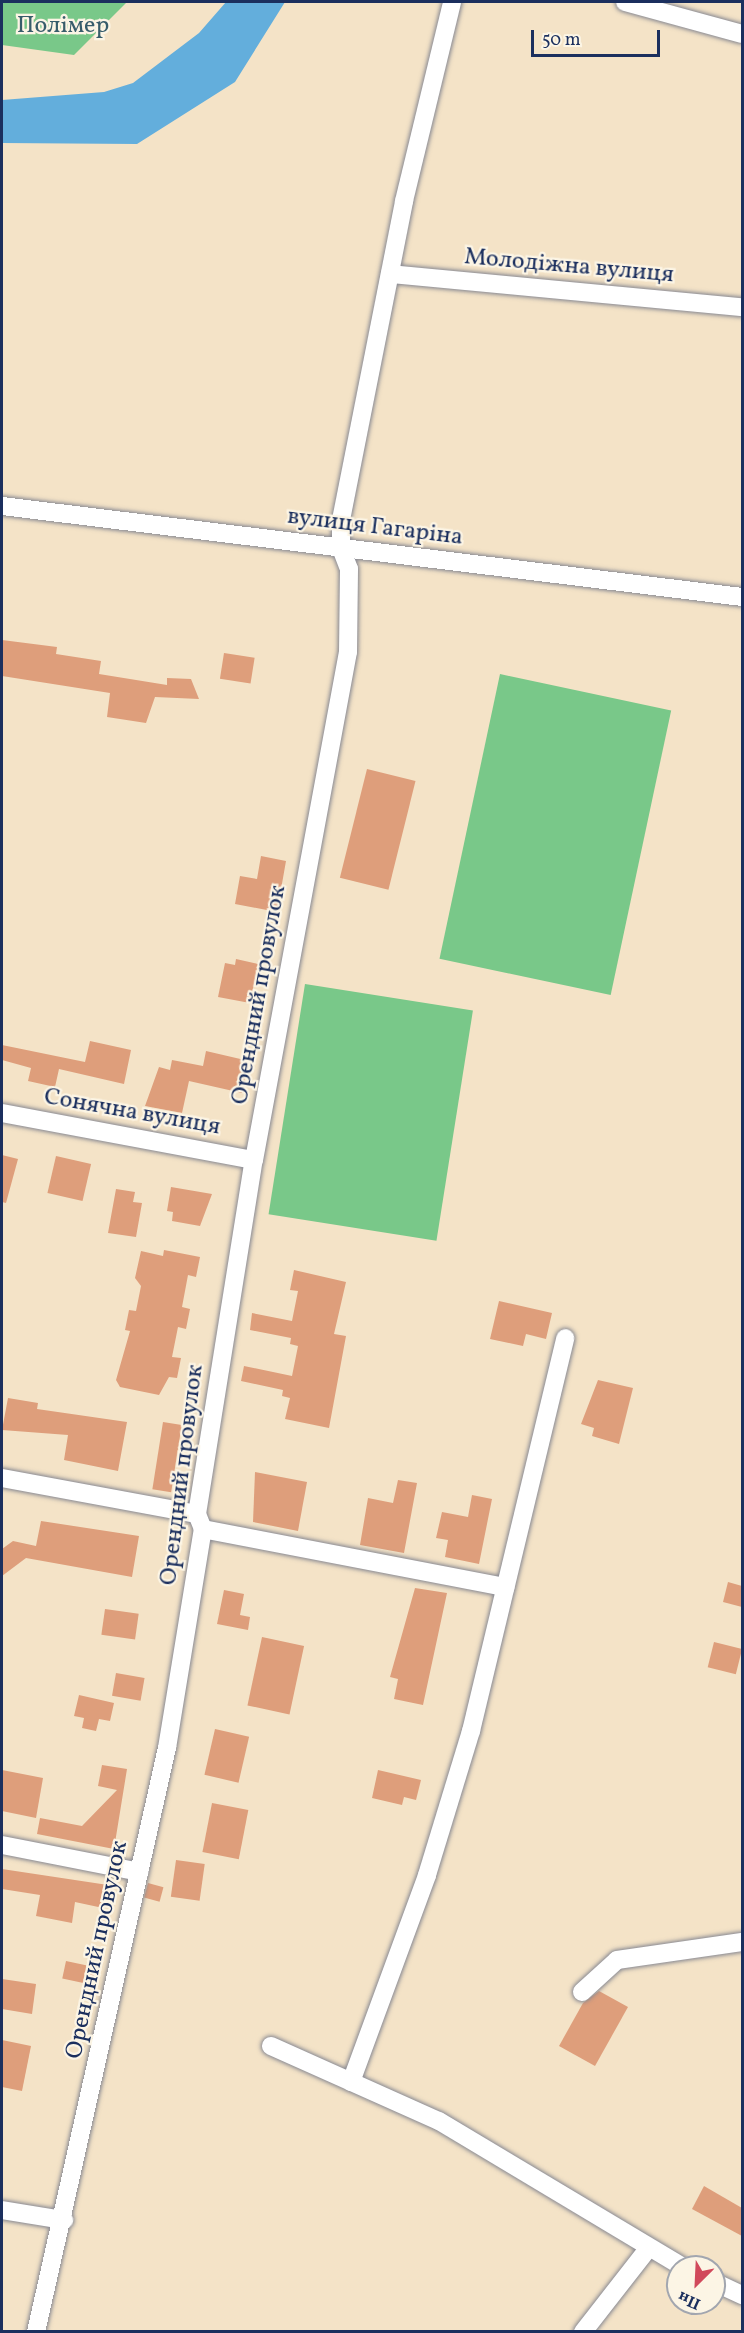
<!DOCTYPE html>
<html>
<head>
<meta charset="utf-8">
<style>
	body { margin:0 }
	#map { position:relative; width:744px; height:2333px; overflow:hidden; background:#f4e3c7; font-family:Vollkorn,serif }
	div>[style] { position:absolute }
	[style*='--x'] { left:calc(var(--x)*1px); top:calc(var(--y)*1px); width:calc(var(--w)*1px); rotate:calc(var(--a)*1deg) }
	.green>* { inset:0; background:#79c889; transform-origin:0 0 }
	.water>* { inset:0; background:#63aedc }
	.building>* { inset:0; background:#de9e7b; transform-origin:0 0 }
	.roads { filter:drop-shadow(0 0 2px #888992) drop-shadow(0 0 2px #888992) }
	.minor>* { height:18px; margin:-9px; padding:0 9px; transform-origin:9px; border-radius:9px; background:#fff }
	span { translate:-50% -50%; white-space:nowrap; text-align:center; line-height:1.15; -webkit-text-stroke:4.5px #fcf5e5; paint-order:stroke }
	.park-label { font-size:24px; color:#375d6b }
	.street-label { font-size:24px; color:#1b2f5e }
	.frame { position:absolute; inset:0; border:3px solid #1b2f5e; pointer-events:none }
	.north { position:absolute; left:666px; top:2255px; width:60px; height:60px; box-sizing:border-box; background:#fcf5e5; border:2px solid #a2a6af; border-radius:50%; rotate:204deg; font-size:16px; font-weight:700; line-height:24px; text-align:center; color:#1b2f5e }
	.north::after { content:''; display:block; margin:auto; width:21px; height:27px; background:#d1495b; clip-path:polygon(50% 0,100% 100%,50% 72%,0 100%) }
	.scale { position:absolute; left:531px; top:30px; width:129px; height:27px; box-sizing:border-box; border:3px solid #1b2f5e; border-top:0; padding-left:8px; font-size:18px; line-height:21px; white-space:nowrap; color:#1b2f5e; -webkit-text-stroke:4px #fcf5e5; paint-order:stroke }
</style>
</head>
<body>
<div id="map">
	<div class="green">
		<div style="clip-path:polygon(2px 2px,127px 2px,74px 55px,2px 45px)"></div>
		<div style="left:500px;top:674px;width:175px;height:291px;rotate:12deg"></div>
		<div style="left:305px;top:984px;width:170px;height:233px;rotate:9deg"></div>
	</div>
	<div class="water">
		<div style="clip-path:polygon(226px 2px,285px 2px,235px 82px,137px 144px,2px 143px,2px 100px,104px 92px,133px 83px,199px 33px)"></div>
	</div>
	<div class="building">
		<div style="clip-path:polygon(2px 640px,57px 647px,56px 654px,101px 661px,99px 674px,167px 685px,167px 678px,191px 679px,199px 699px,155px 697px,146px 723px,107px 717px,110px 693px,2px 676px)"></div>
		<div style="left:224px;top:653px;width:31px;height:26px;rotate:9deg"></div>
		<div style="left:367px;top:769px;width:50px;height:112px;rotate:14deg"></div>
		<div style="clip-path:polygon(261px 856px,286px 861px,277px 912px,235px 904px,240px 876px,257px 879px)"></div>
		<div style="clip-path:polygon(236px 959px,258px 964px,250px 1003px,218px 997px,225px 963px,235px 965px)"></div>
		<div style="clip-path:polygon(90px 1041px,131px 1050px,124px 1084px,59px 1069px,55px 1087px,28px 1081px,31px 1068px,2px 1060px,2px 1045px,85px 1062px)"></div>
		<div style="clip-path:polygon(206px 1051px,249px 1061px,242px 1093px,189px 1081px,182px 1113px,145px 1106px,159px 1067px,170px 1070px,172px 1060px,203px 1066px)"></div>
		<div style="clip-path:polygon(2px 1155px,18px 1159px,6px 1203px,2px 1202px)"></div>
		<div style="left:56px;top:1156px;width:36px;height:38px;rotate:13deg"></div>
		<div style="clip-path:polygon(171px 1187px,212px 1194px,200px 1226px,172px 1221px,173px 1212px,167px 1211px)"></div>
		<div style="clip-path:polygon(116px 1189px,135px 1192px,133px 1202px,142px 1203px,136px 1237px,108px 1233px)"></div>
		<div style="clip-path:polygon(164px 1250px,200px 1257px,196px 1277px,188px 1275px,182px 1307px,190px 1309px,186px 1329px,178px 1327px,172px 1357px,181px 1358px,177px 1378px,169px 1377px,159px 1395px,120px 1387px,116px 1380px,130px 1331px,125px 1330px,129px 1310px,136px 1311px,141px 1286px,135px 1278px,141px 1251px,163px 1256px)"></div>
		<div style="clip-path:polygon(294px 1270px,346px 1282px,334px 1334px,346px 1336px,329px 1428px,285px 1419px,290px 1398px,282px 1396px,283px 1390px,241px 1381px,244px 1366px,292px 1376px,298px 1346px,290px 1344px,291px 1338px,250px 1330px,252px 1313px,292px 1321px,298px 1291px,290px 1290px)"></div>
		<div style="clip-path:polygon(499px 1301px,552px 1313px,546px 1339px,526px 1334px,523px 1346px,490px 1339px)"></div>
		<div style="clip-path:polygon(598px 1380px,633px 1388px,619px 1444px,592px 1436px,594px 1428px,581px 1424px)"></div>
		<div style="clip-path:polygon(8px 1398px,38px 1403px,37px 1409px,127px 1422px,118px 1471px,64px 1460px,68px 1435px,2px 1430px)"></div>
		<div style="left:163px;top:1422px;width:19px;height:68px;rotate:9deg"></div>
		<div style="clip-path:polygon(255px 1472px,307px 1482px,298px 1531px,253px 1522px)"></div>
		<div style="clip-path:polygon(398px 1480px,417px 1483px,404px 1553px,360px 1545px,368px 1498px,393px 1503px)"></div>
		<div style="clip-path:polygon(472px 1495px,492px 1499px,479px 1564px,445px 1557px,448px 1540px,436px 1538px,442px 1512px,468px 1517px)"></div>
		<div style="clip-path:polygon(41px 1521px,139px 1536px,132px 1577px,26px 1558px,2px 1576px,2px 1549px,13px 1541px,36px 1546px)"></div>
		<div style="clip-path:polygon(728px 1582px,742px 1586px,742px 1607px,723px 1602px)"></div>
		<div style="clip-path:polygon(415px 1588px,447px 1593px,423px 1705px,394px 1699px,398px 1679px,390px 1677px)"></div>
		<div style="clip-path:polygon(224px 1590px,244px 1594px,240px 1615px,250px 1617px,248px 1630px,217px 1624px)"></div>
		<div style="left:105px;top:1609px;width:34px;height:26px;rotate:8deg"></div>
		<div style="left:262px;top:1637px;width:43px;height:70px;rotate:12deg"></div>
		<div style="left:714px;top:1642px;width:29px;height:26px;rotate:14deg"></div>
		<div style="left:116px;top:1673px;width:29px;height:23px;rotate:10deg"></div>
		<div style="clip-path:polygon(79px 1695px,114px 1703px,110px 1721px,99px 1719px,96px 1731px,82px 1728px,84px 1718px,74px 1716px)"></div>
		<div style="left:215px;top:1729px;width:35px;height:47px;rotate:13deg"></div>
		<div style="clip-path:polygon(102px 1765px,127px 1769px,114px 1849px,37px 1834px,40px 1818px,82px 1826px,117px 1790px,98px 1786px)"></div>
		<div style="clip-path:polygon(2px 1770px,43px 1778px,36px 1818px,2px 1811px)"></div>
		<div style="clip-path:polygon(378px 1770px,421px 1780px,416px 1800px,404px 1797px,402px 1805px,372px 1798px)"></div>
		<div style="left:212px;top:1803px;width:37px;height:50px;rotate:11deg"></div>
		<div style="left:176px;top:1860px;width:29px;height:37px;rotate:8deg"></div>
		<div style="clip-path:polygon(2px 1869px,108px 1885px,103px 1908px,75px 1902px,72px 1923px,36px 1916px,40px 1895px,2px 1889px)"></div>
		<div style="left:148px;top:1883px;width:16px;height:15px;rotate:15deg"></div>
		<div style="left:66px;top:1961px;width:30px;height:18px;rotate:12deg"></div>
		<div style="clip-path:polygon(2px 1979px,36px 1984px,32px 2014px,2px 2009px)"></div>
		<div style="clip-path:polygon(599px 1991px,628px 2007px,595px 2066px,559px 2046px,583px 2003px)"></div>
		<div style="clip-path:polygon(2px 2040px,31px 2046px,22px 2091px,2px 2087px)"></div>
		<div style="clip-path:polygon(704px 2186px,742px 2208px,742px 2236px,692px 2209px)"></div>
	</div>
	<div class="roads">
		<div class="minor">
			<div style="--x:625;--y:2;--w:121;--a:15.3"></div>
			<div style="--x:390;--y:274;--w:354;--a:5.4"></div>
			<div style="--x:2;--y:506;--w:746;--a:7.01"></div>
			<div style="--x:2;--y:1113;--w:256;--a:10.6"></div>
			<div style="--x:2;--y:1478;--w:198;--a:10.5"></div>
			<div style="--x:203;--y:1529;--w:308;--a:10.9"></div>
			<div style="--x:2;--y:1845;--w:140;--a:11.1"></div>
			<div style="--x:582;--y:1992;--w:47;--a:-42.4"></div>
			<div style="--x:617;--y:1960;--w:126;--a:-8.2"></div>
			<div style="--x:271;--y:2046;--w:184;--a:24.1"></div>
			<div style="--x:439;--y:2121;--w:284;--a:30.9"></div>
			<div style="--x:351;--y:2082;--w:221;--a:-69.8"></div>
			<div style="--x:427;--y:1875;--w:151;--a:-73"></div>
			<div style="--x:471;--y:1731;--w:404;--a:-76.5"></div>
			<div style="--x:2;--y:2210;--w:63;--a:9.2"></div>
			<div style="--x:714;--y:2282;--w:31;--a:25"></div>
			<div style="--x:36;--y:2332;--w:599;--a:-77.36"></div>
			<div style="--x:167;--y:1748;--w:222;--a:-80.7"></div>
			<div style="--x:203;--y:1529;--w:16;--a:-112"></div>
			<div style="--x:197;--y:1514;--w:359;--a:-80.9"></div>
			<div style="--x:254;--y:1160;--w:517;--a:-79.52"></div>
			<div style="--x:348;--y:652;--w:83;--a:-89.3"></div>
			<div style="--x:349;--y:569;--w:22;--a:-111"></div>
			<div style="--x:341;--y:548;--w:28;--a:-90"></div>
			<div style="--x:341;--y:520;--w:325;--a:-78.8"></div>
			<div style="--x:404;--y:201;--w:205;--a:-76.4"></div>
			<div style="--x:583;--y:2332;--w:104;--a:-52"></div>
		</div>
	</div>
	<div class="park-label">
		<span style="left:63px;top:27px">Полімер</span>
	</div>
	<div class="street-label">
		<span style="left:569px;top:267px;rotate:5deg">Молодіжна вулиця</span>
		<span style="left:375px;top:528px;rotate:7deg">вулиця Гагаріна</span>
		<span style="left:260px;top:995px;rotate:-80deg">Орендний провулок</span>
		<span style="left:132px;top:1113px;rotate:10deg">Сонячна вулиця</span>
		<span style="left:183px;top:1475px;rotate:-83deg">Орендний провулок</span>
		<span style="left:98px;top:1950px;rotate:-78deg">Орендний провулок</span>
	</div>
	<div class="frame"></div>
	<div class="north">Пн</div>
	<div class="scale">50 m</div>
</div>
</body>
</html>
